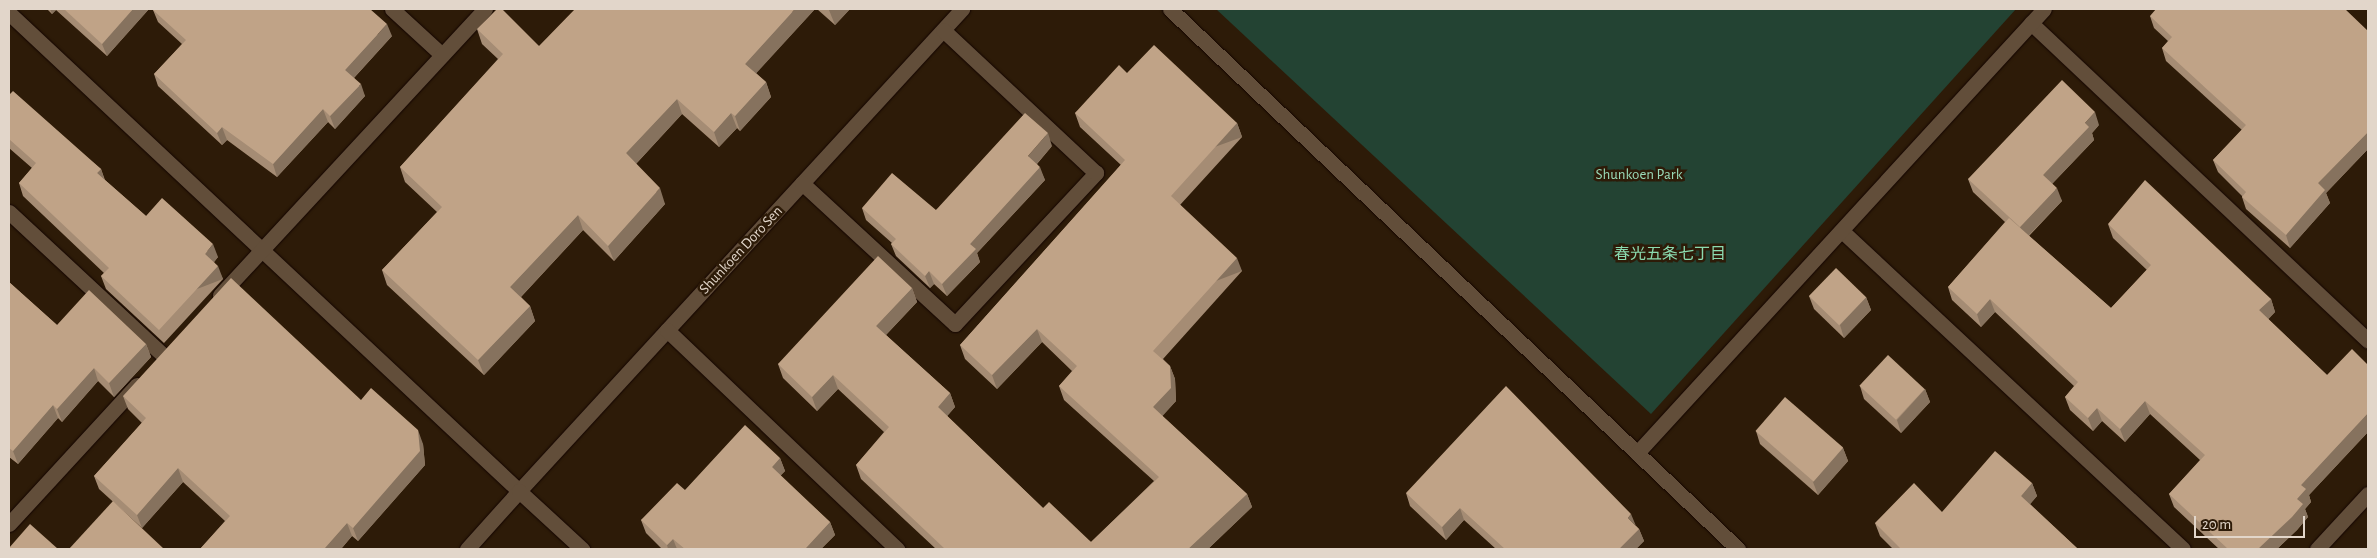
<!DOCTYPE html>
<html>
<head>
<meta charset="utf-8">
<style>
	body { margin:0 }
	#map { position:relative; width:2377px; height:558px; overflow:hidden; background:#2d1b08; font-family:"Alegreya Sans","Noto Sans JP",sans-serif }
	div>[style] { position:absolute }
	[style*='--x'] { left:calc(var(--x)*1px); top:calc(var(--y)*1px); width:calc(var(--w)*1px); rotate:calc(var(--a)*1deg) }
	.green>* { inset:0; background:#234333 }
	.roads { filter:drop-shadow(0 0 1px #140500) drop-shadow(0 0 1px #140500) }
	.street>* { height:15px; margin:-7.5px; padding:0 7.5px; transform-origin:7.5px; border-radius:7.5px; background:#624e3a }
	.secondary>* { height:15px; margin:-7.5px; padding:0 7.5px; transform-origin:7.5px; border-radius:7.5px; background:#624e3a }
	.wall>* { inset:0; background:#a58c74 }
	.shaded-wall>* { inset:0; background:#86725e; transform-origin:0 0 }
	.building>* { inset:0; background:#c0a387; transform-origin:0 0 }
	span { translate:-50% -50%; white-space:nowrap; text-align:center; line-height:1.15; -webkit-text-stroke:5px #2d1b08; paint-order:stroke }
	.park-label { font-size:15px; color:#99d9b7 }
	.street-label { font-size:15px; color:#e2d6ca }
	.neighbourhood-label { font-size:16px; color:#8bdbb0 }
	.frame { position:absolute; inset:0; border:10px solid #e2d6ca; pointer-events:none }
	.scale { position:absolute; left:2194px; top:516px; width:111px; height:22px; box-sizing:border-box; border:2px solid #e2d6ca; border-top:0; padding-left:6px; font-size:15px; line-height:18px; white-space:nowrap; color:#e2d6ca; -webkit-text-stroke:4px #2d1b08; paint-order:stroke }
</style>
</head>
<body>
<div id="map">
	<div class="green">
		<div style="clip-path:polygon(1216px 9px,2016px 9px,1651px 414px)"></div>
	</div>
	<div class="roads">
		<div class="street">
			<div style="--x:392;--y:9;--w:68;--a:42.6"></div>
			<div style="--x:1170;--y:9;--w:784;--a:43.55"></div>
			<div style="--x:9;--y:13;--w:699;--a:43.14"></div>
			<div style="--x:519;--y:491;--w:655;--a:-47.41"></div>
			<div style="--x:2031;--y:23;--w:463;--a:43.3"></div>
			<div style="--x:802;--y:183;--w:208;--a:42.7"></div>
			<div style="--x:955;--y:324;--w:207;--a:-47"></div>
			<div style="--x:1096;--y:173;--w:209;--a:-136.9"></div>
			<div style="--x:9;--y:212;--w:212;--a:42.9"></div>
			<div style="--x:1842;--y:231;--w:466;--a:43"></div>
			<div style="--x:220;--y:295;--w:390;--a:-47.2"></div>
			<div style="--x:667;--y:330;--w:318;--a:43.6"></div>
			<div style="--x:1637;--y:453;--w:602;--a:-47.49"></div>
			<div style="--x:9;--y:524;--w:189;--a:-47.4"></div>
			<div style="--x:2317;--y:549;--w:75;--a:-47.2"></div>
		</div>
		<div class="secondary">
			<div style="--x:467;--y:549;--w:78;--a:-48.1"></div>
			<div style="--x:519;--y:491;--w:86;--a:42.6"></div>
		</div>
	</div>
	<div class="wall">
		<div style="clip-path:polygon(47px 9px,149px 9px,107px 56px,56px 10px,52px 14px)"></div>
		<div style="clip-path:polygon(815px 9px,756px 73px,766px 82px,771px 97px,740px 131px,737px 128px,719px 147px,682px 114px,636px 164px,665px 204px,614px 261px,583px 230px,521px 297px,530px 306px,535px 321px,484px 375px,387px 285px,382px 270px,437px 212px,405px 182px,400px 167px,498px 59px,482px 44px,477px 29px,539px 46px)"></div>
		<div style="clip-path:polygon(817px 9px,850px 9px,835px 25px)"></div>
		<div style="clip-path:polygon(153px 10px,392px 36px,354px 78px,365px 96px,335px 129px,328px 122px,277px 177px,227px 140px,222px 145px,158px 86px,154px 74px,182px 44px,158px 22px)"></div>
		<div style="clip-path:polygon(2150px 16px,2368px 31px,2368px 149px,2326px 193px,2330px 203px,2290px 248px,2246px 209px,2242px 197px,2242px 196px,2218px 172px,2213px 160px,2242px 130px,2166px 61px,2162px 48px,2168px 41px,2154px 28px)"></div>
		<div style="clip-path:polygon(1127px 73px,1237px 123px,1242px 137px,1180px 205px,1242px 271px,1163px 359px,1170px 366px,1175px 379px,1176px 401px,1162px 416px,1247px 494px,1252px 507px,1208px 549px,936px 549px,861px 479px,856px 465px,884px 432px,838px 389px,817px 411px,783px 378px,778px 364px,912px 288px,917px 302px,886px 335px,950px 393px,955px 407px,947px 416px,1043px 508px,1091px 542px,1154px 481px,1064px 400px,1059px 386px,1072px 371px,1042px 342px,997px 389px,965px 359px,960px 345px,1121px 165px,1080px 127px,1075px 113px)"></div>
		<div style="clip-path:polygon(9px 94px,101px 169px,105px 180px,146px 216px,218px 257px,214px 262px,223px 279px,164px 343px,106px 289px,101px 276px,104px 273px,23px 196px,19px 183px,32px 168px,9px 148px)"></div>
		<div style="clip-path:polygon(2099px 125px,2092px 133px,2094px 140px,2052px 184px,2062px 201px,2029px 236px,2111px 308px,2147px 270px,2113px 238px,2108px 224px,2271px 299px,2275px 312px,2268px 319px,2327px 375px,2368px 365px,2368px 432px,2309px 495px,2311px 502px,2305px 509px,2308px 517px,2297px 530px,2277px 549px,2219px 549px,2174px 507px,2169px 494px,2200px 460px,2150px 414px,2125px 442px,2102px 421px,2093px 431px,2070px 410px,2065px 397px,2074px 386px,1995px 312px,1981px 327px,1952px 300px,1948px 287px,2005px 222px,1973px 192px,1968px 179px)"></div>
		<div style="clip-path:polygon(1052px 146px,1037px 164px,1045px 180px,977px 253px,980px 262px,947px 296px,934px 284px,930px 288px,896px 256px,891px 244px,892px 243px,866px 220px,862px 208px,936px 210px)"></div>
		<div style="clip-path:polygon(9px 282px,57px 325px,146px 344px,151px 357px,114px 397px,98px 381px,62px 422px,58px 418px,18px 464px,9px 457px)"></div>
		<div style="clip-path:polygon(1809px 296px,1866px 297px,1871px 310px,1844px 338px,1814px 309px)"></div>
		<div style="clip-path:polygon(1860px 386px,1925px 389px,1930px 402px,1901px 433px,1864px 399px)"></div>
		<div style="clip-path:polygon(123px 396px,361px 400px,423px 444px,425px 465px,358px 541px,352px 536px,341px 549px,200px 549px,225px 521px,183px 482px,142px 528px,99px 489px,94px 476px,142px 423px,128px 409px)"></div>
		<div style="clip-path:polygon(1756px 431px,1843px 448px,1848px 461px,1818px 495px,1760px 444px)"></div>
		<div style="clip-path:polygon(780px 458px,785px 471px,780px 476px,830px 522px,835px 535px,821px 549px,662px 549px,646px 533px,641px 520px,685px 490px)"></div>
		<div style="clip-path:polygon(2032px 483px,2037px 496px,2030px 504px,2078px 549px,1893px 549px,1880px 536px,1875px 523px,1942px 512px)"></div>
		<div style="clip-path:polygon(1406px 493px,1636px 526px,1639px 529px,1644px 541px,1636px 549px,1496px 549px,1464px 520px,1446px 540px,1410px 506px)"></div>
	</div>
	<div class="shaded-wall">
		<div style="clip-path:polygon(50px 9px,55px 9px,56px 10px,52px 14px)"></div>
		<div style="clip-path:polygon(133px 9px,149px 9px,107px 56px,102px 44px)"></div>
		<div style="clip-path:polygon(795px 9px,815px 9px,751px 79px,745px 64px)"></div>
		<div style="clip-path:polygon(830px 9px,850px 9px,835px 25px,829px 10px)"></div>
		<div style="clip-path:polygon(387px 24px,392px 36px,350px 82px,345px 70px)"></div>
		<div style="clip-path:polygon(766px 82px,771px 97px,740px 131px,735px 116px)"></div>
		<div style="clip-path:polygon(361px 84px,365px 96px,335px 129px,330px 116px)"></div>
		<div style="clip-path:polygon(677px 99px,682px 114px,632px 168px,626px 153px)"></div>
		<div style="clip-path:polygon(323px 109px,328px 122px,277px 177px,273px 164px)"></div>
		<div style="clip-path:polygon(2095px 112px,2099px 125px,2092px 133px,2094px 140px,2048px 188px,2043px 175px,2085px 123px)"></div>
		<div style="clip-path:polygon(731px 113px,737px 128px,719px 147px,714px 132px)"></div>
		<div style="left:1237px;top:123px;width:15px;height:98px;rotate:70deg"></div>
		<div style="clip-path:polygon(222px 127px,227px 140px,222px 145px,217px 133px)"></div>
		<div style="clip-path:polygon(2368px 132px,2368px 149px,2326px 193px,2330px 203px,2290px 248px,2286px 235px,2318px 183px)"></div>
		<div style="clip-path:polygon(1048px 133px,1052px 146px,1033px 168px,1028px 156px)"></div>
		<div style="clip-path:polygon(1040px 167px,1045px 180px,977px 253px,980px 262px,947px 296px,942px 284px,970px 244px)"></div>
		<div style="clip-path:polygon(101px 169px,105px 182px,97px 173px)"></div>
		<div style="clip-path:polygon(660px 188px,665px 204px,614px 261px,608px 246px)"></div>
		<div style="clip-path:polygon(2057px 188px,2062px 201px,2024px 240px,2020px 227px)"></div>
		<div style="clip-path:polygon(578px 215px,583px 230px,516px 302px,510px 287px)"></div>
		<div style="clip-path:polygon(213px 244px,218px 257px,210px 267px,205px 254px)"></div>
		<div style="left:1237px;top:258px;width:14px;height:125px;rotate:69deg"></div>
		<div style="left:218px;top:266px;width:14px;height:87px;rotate:69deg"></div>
		<div style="clip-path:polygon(929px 271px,934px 284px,930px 288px,925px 276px)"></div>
		<div style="clip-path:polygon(912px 288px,917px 302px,881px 340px,876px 326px)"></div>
		<div style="clip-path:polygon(1866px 297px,1871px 310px,1844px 338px,1840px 325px)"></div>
		<div style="clip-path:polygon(1990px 299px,1995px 312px,1981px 327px,1977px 314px)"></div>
		<div style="clip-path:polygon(2271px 299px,2275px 312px,2264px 324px,2259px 310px)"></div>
		<div style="clip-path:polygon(530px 306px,535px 321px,484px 375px,478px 360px)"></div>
		<div style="clip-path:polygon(1037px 329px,1042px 342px,997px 389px,992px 375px)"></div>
		<div style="clip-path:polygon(146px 344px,151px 357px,114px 397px,109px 383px)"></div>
		<div style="clip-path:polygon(1170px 366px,1175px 379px,1176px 401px,1158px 421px,1153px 407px)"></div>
		<div style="clip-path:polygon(94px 368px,98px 381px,62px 422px,57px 409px)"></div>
		<div style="clip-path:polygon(833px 375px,838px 389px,817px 411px,812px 397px)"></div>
		<div style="clip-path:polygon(1925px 389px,1930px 402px,1901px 433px,1897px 420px)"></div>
		<div style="clip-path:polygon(950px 393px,955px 407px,943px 421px,938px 407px)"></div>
		<div style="clip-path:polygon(2145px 401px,2150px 414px,2125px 442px,2120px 429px)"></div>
		<div style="clip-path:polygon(53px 405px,58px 418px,18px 464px,13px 451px)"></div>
		<div style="clip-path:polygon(2097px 408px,2102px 421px,2093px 431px,2088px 418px)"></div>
		<div style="clip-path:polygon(2368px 413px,2368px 432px,2309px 495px,2311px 502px,2305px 509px,2308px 517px,2297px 530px,2277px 549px,2258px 549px,2297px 499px,2301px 485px)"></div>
		<div style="clip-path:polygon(418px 430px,423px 444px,425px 465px,358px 541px,353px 528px)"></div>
		<div style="clip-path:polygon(1843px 448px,1848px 461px,1818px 495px,1813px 482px)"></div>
		<div style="clip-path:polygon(780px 458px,785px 471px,776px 480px,772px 467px)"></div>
		<div style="clip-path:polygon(178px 468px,183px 482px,142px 528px,137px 515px)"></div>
		<div style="clip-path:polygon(2032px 483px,2037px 496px,2026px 509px,2021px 496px)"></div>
		<div style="clip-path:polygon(1247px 494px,1252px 507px,1208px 549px,1188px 549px)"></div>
		<div style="clip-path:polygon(1460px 508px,1464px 520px,1446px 540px,1442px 527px)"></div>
		<div style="clip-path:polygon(1631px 514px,1636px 526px,1628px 518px)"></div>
		<div style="clip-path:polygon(830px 522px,835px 535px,821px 549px,805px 549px)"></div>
		<div style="clip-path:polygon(347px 523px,352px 536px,341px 549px,324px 549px)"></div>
		<div style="clip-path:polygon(1639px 529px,1644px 541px,1636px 549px,1619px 549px)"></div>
		<div style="clip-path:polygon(673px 539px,677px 549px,668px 549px,667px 545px)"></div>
	</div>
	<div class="building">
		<div style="clip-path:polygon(64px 9px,133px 9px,102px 44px)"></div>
		<div style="clip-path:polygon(154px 9px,370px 9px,387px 24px,345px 70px,361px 84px,330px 116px,323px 109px,273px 164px,222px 127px,217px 133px,154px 74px,186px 40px,153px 10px)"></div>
		<div style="clip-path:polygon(497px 9px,502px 9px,539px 46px,575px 9px,795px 9px,745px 64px,766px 82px,735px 116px,731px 113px,714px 132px,677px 99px,626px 153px,660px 188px,608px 246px,578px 215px,510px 287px,530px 306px,478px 360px,382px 270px,442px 207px,400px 167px,503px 54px,477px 29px)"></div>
		<div style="clip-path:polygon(2156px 9px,2345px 9px,2368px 31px,2368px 132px,2318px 183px,2325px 190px,2286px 235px,2242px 197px,2246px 192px,2213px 160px,2246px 125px,2162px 48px,2172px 37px,2150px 16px)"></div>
		<div style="clip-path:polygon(1154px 45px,1237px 123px,1171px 196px,1237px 258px,1153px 351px,1170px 366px,1171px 388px,1153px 407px,1247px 494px,1188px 549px,945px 549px,856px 465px,889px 427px,833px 375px,812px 397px,778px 364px,878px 256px,912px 288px,876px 326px,950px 393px,938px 407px,1043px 508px,1049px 502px,1091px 542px,1159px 477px,1059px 386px,1077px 366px,1037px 329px,992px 375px,960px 345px,1125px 160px,1075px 113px,1119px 65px,1127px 73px)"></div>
		<div style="clip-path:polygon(2062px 80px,2095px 112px,2085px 123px,2089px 127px,2043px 175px,2057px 188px,2020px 227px,1968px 179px)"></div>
		<div style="clip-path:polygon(13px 91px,101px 169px,97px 173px,146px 216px,162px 198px,213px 244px,205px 254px,218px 266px,159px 330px,101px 276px,109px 268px,19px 183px,36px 163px,9px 139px,9px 94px,9px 95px)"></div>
		<div style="clip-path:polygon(1025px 113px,1048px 133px,1028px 156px,1040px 167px,970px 244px,976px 249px,942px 284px,929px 271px,925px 276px,891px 244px,896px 239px,862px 208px,892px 173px,936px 210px)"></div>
		<div style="clip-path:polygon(2145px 180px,2271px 299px,2259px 310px,2327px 375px,2352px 349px,2368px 365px,2368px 413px,2301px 485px,2306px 489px,2297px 499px,2303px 504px,2292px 517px,2258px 549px,2228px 549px,2169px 494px,2205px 455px,2145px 401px,2120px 429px,2097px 408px,2088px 418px,2065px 397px,2078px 382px,1990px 299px,1977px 314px,1948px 287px,2009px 218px,2111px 308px,2151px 265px,2108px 224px)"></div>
		<div style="left:1836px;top:268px;width:42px;height:39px;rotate:44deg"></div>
		<div style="clip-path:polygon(231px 278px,361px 400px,371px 388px,418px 430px,420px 451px,353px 528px,347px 523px,324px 549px,200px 549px,230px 516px,178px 468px,137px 515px,94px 476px,146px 418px,123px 396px)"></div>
		<div style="clip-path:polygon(9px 282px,57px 325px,89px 290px,146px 344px,109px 383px,94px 368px,57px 409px,53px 405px,13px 451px,9px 448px)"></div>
		<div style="left:1888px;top:355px;width:50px;height:42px;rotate:43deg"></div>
		<div style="clip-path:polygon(1506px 386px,1631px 514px,1628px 518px,1639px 529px,1619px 549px,1505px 549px,1460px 508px,1442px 527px,1406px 493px)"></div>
		<div style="left:1785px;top:397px;width:77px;height:45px;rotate:41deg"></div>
		<div style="clip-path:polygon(745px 425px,780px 458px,772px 467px,830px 522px,805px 549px,685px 549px,673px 539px,667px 545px,641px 520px,677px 483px,685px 490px)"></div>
		<div style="clip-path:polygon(1995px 451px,2032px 483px,2021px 496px,2078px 549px,1901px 549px,1875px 523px,1914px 483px,1942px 512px)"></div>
		<div style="clip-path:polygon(113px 501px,164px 549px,69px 549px)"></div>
		<div style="clip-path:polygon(30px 524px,58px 549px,9px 549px,9px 548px)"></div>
	</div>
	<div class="park-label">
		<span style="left:1639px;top:175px">Shunkoen Park</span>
	</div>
	<div class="street-label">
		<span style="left:741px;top:250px;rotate:-47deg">Shunkoen Doro Sen</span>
	</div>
	<div class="neighbourhood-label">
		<span style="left:1670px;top:254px">春光五条七丁目</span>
	</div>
	<div class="frame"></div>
	<div class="scale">20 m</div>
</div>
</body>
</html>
